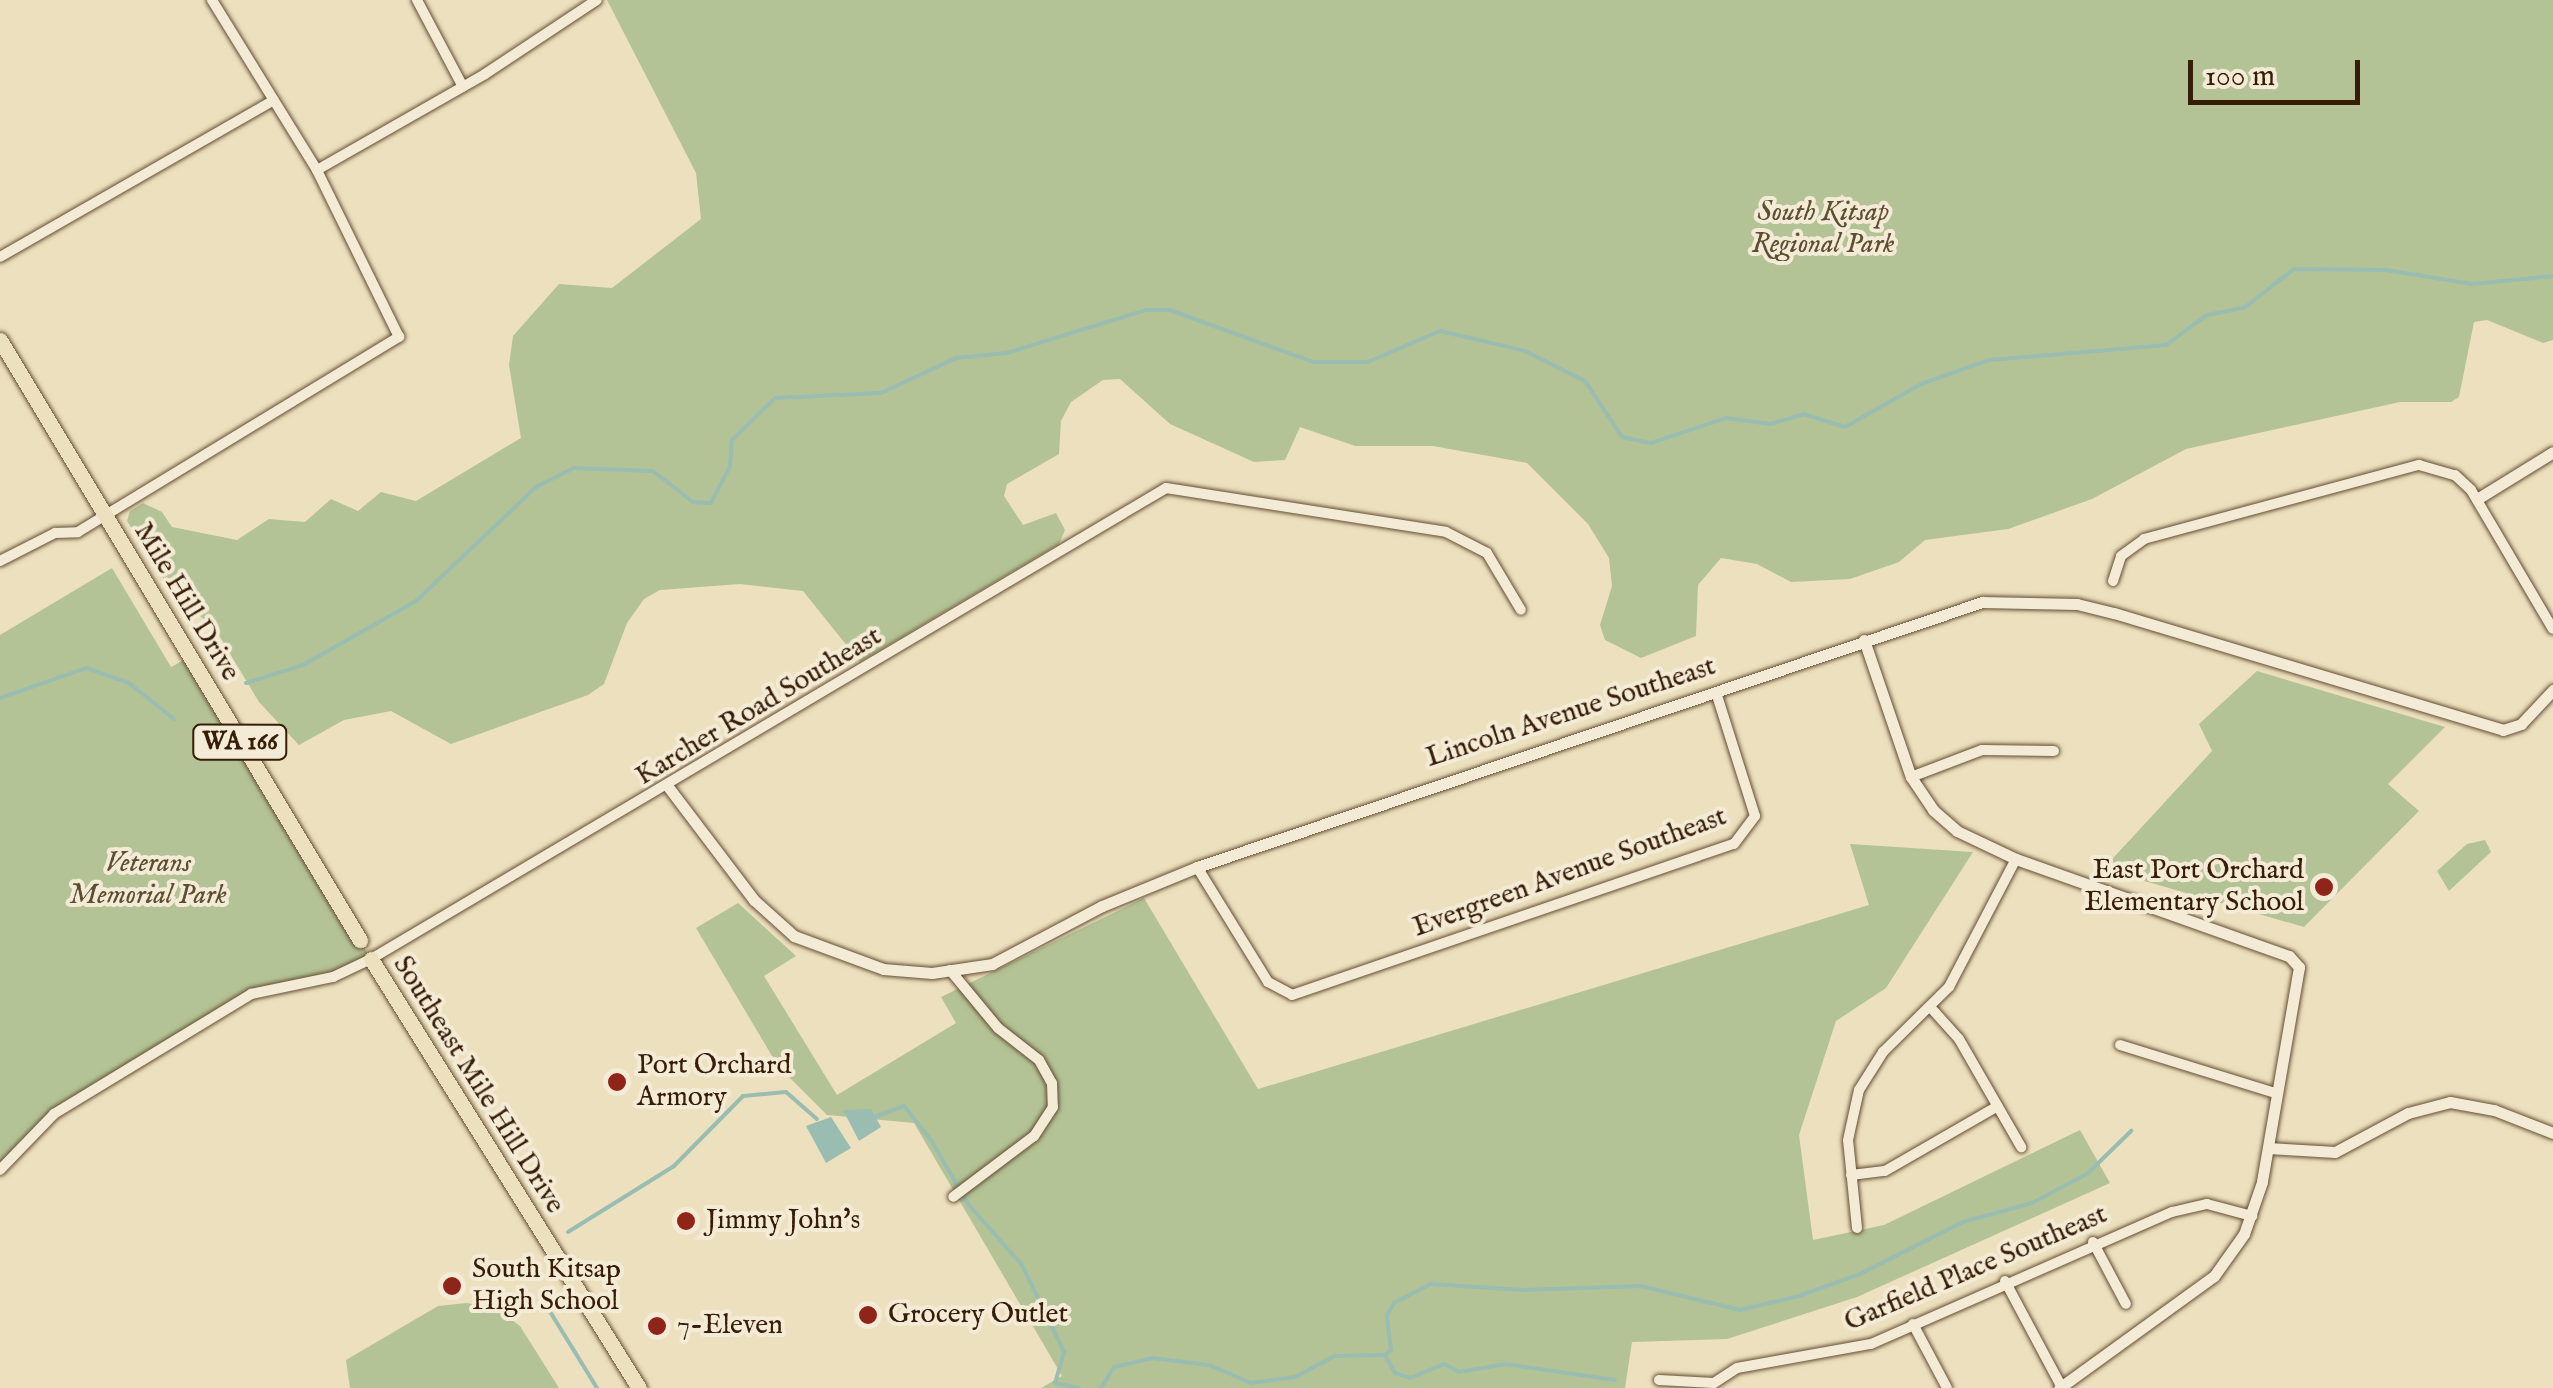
<!DOCTYPE html>
<html>
<head>
<meta charset="utf-8">
<style>
	body { margin:0 }
	#map { position:relative; width:2553px; height:1388px; overflow:hidden; background:#ede0be; font-family:"IM FELL English",serif }
	div>[style] { position:absolute }
	[style*='--x'] { left:calc(var(--x)*1px); top:calc(var(--y)*1px); width:calc(var(--w)*1px); rotate:calc(var(--a)*1deg) }
	.green>* { inset:0; background:#b3c395 }
	.water>* { inset:0; background:#99bdb1 }
	.stream>* { height:4px; margin:-2px; padding:0 2px; transform-origin:2px; border-radius:2px; background:#99bdb1 }
	.roads { filter:drop-shadow(0 0 2px #644d34) drop-shadow(0 0 2px #644d34) }
	.minor>* { height:10px; margin:-5px; padding:0 5px; transform-origin:5px; border-radius:5px; background:#f3ebd5 }
	.tertiary>* { height:11px; margin:-5.5px; padding:0 5.5px; transform-origin:5.5px; border-radius:5.5px; background:#f3ebd5 }
	.primary>* { height:15px; margin:-7.5px; padding:0 7.5px; transform-origin:7.5px; border-radius:7.5px; background:#ede0be }
	.dots>* { width:28px; height:28px; translate:-50% -50%; box-sizing:border-box; border:5px solid #f3ebd5; border-radius:50% }
	span { translate:-50% -50%; white-space:nowrap; text-align:center; line-height:1.15; -webkit-text-stroke:8px #f3ebd5; paint-order:stroke }
	.shield-label span { padding:2px 8px; background:#f3ebd5; border:2px solid; border-radius:8px; -webkit-text-stroke-width:0 }
	.shield-label { font-size:25px; color:#371c06; font-weight:700 }
	.park-label { font-size:28px; color:#5c4e31; font-style:italic }
	.street-label { font-size:28px; color:#371c06 }
	.poi-label { font-size:28px; color:#371c06 }
	.right { translate:-100% -50%; text-align:right }
	.left { translate:0 -50%; text-align:left }
	.scale { position:absolute; left:2188px; top:60px; width:172px; height:45px; box-sizing:border-box; border:5px solid #371c06; border-top:0; padding-left:12px; font-size:30px; line-height:35px; white-space:nowrap; color:#371c06; -webkit-text-stroke:8px #f3ebd5; paint-order:stroke }
</style>
</head>
<body>
<div id="map">
	<div class="green">
		<div style="clip-path:polygon(607px 0,2553px 0,2553px 340px,2543px 343px,2487px 320px,2474px 322px,2459px 397px,2451px 402px,2400px 402px,2186px 449px,2092px 499px,2008px 529px,1925px 540px,1899px 562px,1850px 579px,1791px 582px,1757px 564px,1721px 558px,1698px 585px,1696px 636px,1641px 658px,1605px 640px,1600px 625px,1612px 586px,1609px 558px,1588px 524px,1527px 463px,1433px 446px,1355px 446px,1300px 427px,1285px 460px,1254px 462px,1170px 424px,1120px 379px,1103px 380px,1071px 402px,1061px 421px,1059px 454px,1007px 484px,1004px 496px,1023px 525px,1056px 513px,1065px 530px,1059px 544px,860px 662px,803px 591px,740px 584px,660px 590px,644px 599px,627px 623px,604px 684px,588px 695px,451px 744px,391px 711px,344px 720px,299px 745px,259px 702px,214px 627px,174px 596px,127px 521px,130px 511px,143px 503px,162px 512px,172px 527px,237px 540px,269px 519px,305px 522px,331px 499px,358px 511px,381px 492px,416px 501px,521px 438px,509px 365px,513px 336px,559px 284px,612px 288px,701px 219px,696px 173px)"></div>
		<div style="clip-path:polygon(112px 568px,171px 667px,189px 657px,371px 959px,351px 970px,265px 989px,74px 1101px,0 1170px,0 635px)"></div>
		<div style="clip-path:polygon(2257px 671px,2445px 727px,2388px 784px,2419px 811px,2304px 927px,2103px 869px,2212px 751px,2199px 724px)"></div>
		<div style="clip-path:polygon(2485px 840px,2491px 852px,2449px 891px,2437px 871px,2467px 844px)"></div>
		<div style="clip-path:polygon(1850px 844px,1973px 852px,1886px 988px,1836px 1021px,1799px 1135px,1813px 1240px,1884px 1225px,2080px 1130px,2110px 1183px,1857px 1297px,1727px 1339px,1632px 1342px,1625px 1388px,1041px 1388px,1062px 1376px,914px 1123px,827px 1115px,778px 1066px,696px 928px,738px 903px,796px 956px,764px 976px,837px 1095px,956px 1023px,941px 997px,1144px 898px,1258px 1089px,1869px 905px)"></div>
		<div style="clip-path:polygon(467px 1303px,496px 1308px,520px 1326px,559px 1388px,350px 1388px,346px 1360px,438px 1306px)"></div>
	</div>
	<div class="water">
		<div style="clip-path:polygon(871px 1109px,881px 1127px,859px 1141px,843px 1110px)"></div>
		<div style="clip-path:polygon(831px 1117px,851px 1148px,826px 1163px,806px 1126px)"></div>
	</div>
	<div class="stream">
		<div style="--x:246;--y:683;--w:60;--a:-17.5"></div>
		<div style="--x:303;--y:665;--w:130;--a:-29.5"></div>
		<div style="--x:416;--y:601;--w:166;--a:-43.5"></div>
		<div style="--x:536;--y:487;--w:42;--a:-26.6"></div>
		<div style="--x:574;--y:468;--w:79;--a:2.2"></div>
		<div style="--x:653;--y:471;--w:51;--a:37.8"></div>
		<div style="--x:693;--y:502;--w:18;--a:3"></div>
		<div style="--x:711;--y:503;--w:42;--a:-62.8"></div>
		<div style="--x:730;--y:466;--w:26;--a:-86"></div>
		<div style="--x:732;--y:440;--w:60;--a:-44.3"></div>
		<div style="--x:775;--y:398;--w:106;--a:-2.7"></div>
		<div style="--x:881;--y:393;--w:83;--a:-25"></div>
		<div style="--x:956;--y:358;--w:51;--a:-5.6"></div>
		<div style="--x:1007;--y:353;--w:145;--a:-17.2"></div>
		<div style="--x:1146;--y:310;--w:24;--a:0"></div>
		<div style="--x:1170;--y:310;--w:152;--a:20"></div>
		<div style="--x:1313;--y:362;--w:55;--a:0"></div>
		<div style="--x:1368;--y:362;--w:78;--a:-23.3"></div>
		<div style="--x:1440;--y:331;--w:87;--a:13.2"></div>
		<div style="--x:1525;--y:351;--w:67;--a:26.6"></div>
		<div style="--x:1585;--y:381;--w:67;--a:56.5"></div>
		<div style="--x:1622;--y:437;--w:30;--a:12"></div>
		<div style="--x:1651;--y:443;--w:79;--a:-18.4"></div>
		<div style="--x:1726;--y:418;--w:45;--a:7.6"></div>
		<div style="--x:1771;--y:424;--w:34;--a:-17"></div>
		<div style="--x:1803;--y:414;--w:44;--a:17.2"></div>
		<div style="--x:1845;--y:427;--w:87;--a:-29.5"></div>
		<div style="--x:1921;--y:384;--w:72;--a:-19.4"></div>
		<div style="--x:1989;--y:360;--w:178;--a:-4.8"></div>
		<div style="--x:2166;--y:345;--w:51;--a:-36.2"></div>
		<div style="--x:2207;--y:315;--w:38;--a:-11"></div>
		<div style="--x:2244;--y:308;--w:63;--a:-38"></div>
		<div style="--x:2294;--y:269;--w:92;--a:0.6"></div>
		<div style="--x:2386;--y:270;--w:87;--a:9.2"></div>
		<div style="--x:2472;--y:284;--w:81;--a:-5.6"></div>
		<div style="--x:0;--y:698;--w:91;--a:-19.2"></div>
		<div style="--x:86;--y:668;--w:46;--a:19.2"></div>
		<div style="--x:129;--y:683;--w:58;--a:38.7"></div>
		<div style="--x:874;--y:1117;--w:32;--a:-20"></div>
		<div style="--x:904;--y:1106;--w:43;--a:51.5"></div>
		<div style="--x:931;--y:1140;--w:74;--a:60"></div>
		<div style="--x:968;--y:1204;--w:81;--a:48.5"></div>
		<div style="--x:1022;--y:1265;--w:97;--a:64.2"></div>
		<div style="--x:1064;--y:1352;--w:32;--a:106"></div>
		<div style="--x:1055;--y:1383;--w:24;--a:12"></div>
		<div style="--x:568;--y:1232;--w:125;--a:-31.9"></div>
		<div style="--x:674;--y:1166;--w:98;--a:-45.4"></div>
		<div style="--x:743;--y:1096;--w:43;--a:-5.3"></div>
		<div style="--x:786;--y:1092;--w:41;--a:41.1"></div>
		<div style="--x:541;--y:1297;--w:107;--a:58.4"></div>
		<div style="--x:1385;--y:1355;--w:8;--a:-40"></div>
		<div style="--x:1391;--y:1350;--w:35;--a:-97"></div>
		<div style="--x:1387;--y:1315;--w:14;--a:-60"></div>
		<div style="--x:1394;--y:1303;--w:42;--a:-27.2"></div>
		<div style="--x:1431;--y:1284;--w:92;--a:3.7"></div>
		<div style="--x:1523;--y:1290;--w:118;--a:-1.9"></div>
		<div style="--x:1641;--y:1286;--w:102;--a:13.6"></div>
		<div style="--x:1740;--y:1310;--w:61;--a:-13.3"></div>
		<div style="--x:1799;--y:1296;--w:65;--a:-19.8"></div>
		<div style="--x:1860;--y:1274;--w:115;--a:-26.8"></div>
		<div style="--x:1963;--y:1222;--w:72;--a:-15.4"></div>
		<div style="--x:2032;--y:1203;--w:62;--a:-27.8"></div>
		<div style="--x:2087;--y:1174;--w:62;--a:-44.3"></div>
		<div style="--x:1385;--y:1355;--w:21;--a:61"></div>
		<div style="--x:1395;--y:1373;--w:16;--a:18"></div>
		<div style="--x:1410;--y:1378;--w:37;--a:-22"></div>
		<div style="--x:1444;--y:1364;--w:17;--a:28"></div>
		<div style="--x:1459;--y:1372;--w:48;--a:-9.7"></div>
		<div style="--x:1506;--y:1364;--w:110;--a:8.4"></div>
		<div style="--x:1101;--y:1388;--w:25;--a:-58"></div>
		<div style="--x:1114;--y:1367;--w:39;--a:-13"></div>
		<div style="--x:1152;--y:1358;--w:57;--a:7"></div>
		<div style="--x:1209;--y:1365;--w:46;--a:23.2"></div>
		<div style="--x:1251;--y:1383;--w:44;--a:-7.8"></div>
		<div style="--x:1295;--y:1377;--w:45;--a:-27.7"></div>
		<div style="--x:1335;--y:1356;--w:50;--a:-1.1"></div>
	</div>
	<div class="roads">
		<div class="minor">
			<div style="--x:417;--y:0;--w:98;--a:62.1"></div>
			<div style="--x:317;--y:170;--w:193;--a:-29.7"></div>
			<div style="--x:485;--y:74;--w:134;--a:-33.5"></div>
			<div style="--x:0;--y:257;--w:314;--a:-29.8"></div>
			<div style="--x:0;--y:561;--w:62;--a:-27"></div>
			<div style="--x:55;--y:533;--w:23;--a:-2"></div>
			<div style="--x:78;--y:532;--w:376;--a:-31.3"></div>
			<div style="--x:399;--y:337;--w:186;--a:-116.2"></div>
			<div style="--x:317;--y:170;--w:200;--a:-121.7"></div>
			<div style="--x:2113;--y:581;--w:26;--a:-72"></div>
			<div style="--x:2121;--y:556;--w:29;--a:-36"></div>
			<div style="--x:2144;--y:539;--w:285;--a:-15.1"></div>
			<div style="--x:2419;--y:465;--w:37;--a:16"></div>
			<div style="--x:2455;--y:475;--w:22;--a:43"></div>
			<div style="--x:2471;--y:490;--w:161;--a:59.5"></div>
			<div style="--x:1911;--y:777;--w:76;--a:-20.8"></div>
			<div style="--x:1982;--y:750;--w:72;--a:0.8"></div>
			<div style="--x:1197;--y:867;--w:135;--a:58.3"></div>
			<div style="--x:1268;--y:982;--w:27;--a:28"></div>
			<div style="--x:1292;--y:995;--w:467;--a:-18.9"></div>
			<div style="--x:1734;--y:844;--w:35;--a:-53"></div>
			<div style="--x:1755;--y:816;--w:130;--a:-107.5"></div>
			<div style="--x:950;--y:970;--w:75;--a:50.4"></div>
			<div style="--x:998;--y:1028;--w:52;--a:38"></div>
			<div style="--x:1039;--y:1060;--w:26;--a:61"></div>
			<div style="--x:1052;--y:1083;--w:24;--a:88"></div>
			<div style="--x:1053;--y:1107;--w:35;--a:123"></div>
			<div style="--x:1034;--y:1136;--w:101;--a:143"></div>
			<div style="--x:1932;--y:1009;--w:40;--a:48"></div>
			<div style="--x:1959;--y:1039;--w:125;--a:60.1"></div>
			<div style="--x:2120;--y:1045;--w:165;--a:17.2"></div>
			<div style="--x:0;--y:1170;--w:78;--a:-46"></div>
			<div style="--x:54;--y:1114;--w:231;--a:-31.3"></div>
			<div style="--x:251;--y:994;--w:84;--a:-11.7"></div>
			<div style="--x:333;--y:977;--w:42;--a:-25.3"></div>
			<div style="--x:371;--y:959;--w:924;--a:-30.64"></div>
			<div style="--x:1166;--y:488;--w:283;--a:8.9"></div>
			<div style="--x:1446;--y:532;--w:46;--a:27.1"></div>
			<div style="--x:1487;--y:553;--w:66;--a:59.2"></div>
			<div style="--x:1851;--y:1175;--w:34;--a:-7"></div>
			<div style="--x:1885;--y:1171;--w:130;--a:-29.9"></div>
			<div style="--x:1857;--y:1228;--w:88;--a:-95.8"></div>
			<div style="--x:1848;--y:1140;--w:51;--a:-77.6"></div>
			<div style="--x:1859;--y:1090;--w:45;--a:-57.7"></div>
			<div style="--x:1883;--y:1052;--w:93;--a:-44.6"></div>
			<div style="--x:1949;--y:987;--w:144;--a:-62.4"></div>
			<div style="--x:2093;--y:1242;--w:70;--a:62"></div>
			<div style="--x:2005;--y:1281;--w:119;--a:61.9"></div>
			<div style="--x:1913;--y:1324;--w:72;--a:62"></div>
			<div style="--x:1659;--y:1380;--w:55;--a:3.1"></div>
			<div style="--x:1714;--y:1383;--w:27;--a:-33"></div>
			<div style="--x:1737;--y:1368;--w:136;--a:-10.2"></div>
			<div style="--x:1871;--y:1344;--w:329;--a:-23.7"></div>
			<div style="--x:2172;--y:1212;--w:36;--a:-13"></div>
			<div style="--x:2207;--y:1204;--w:47;--a:14.9"></div>
		</div>
		<div class="tertiary">
			<div style="--x:2477;--y:499;--w:89;--a:-31.7"></div>
			<div style="--x:1864;--y:640;--w:145;--a:71.1"></div>
			<div style="--x:1911;--y:777;--w:40;--a:56"></div>
			<div style="--x:1933;--y:810;--w:32;--a:41"></div>
			<div style="--x:1957;--y:831;--w:65;--a:25.4"></div>
			<div style="--x:2016;--y:859;--w:290;--a:19.6"></div>
			<div style="--x:2289;--y:956;--w:15;--a:48"></div>
			<div style="--x:2299;--y:967;--w:218;--a:99.8"></div>
			<div style="--x:2262;--y:1182;--w:55;--a:109.1"></div>
			<div style="--x:2244;--y:1234;--w:52;--a:125.5"></div>
			<div style="--x:2214;--y:1276;--w:191;--a:144.1"></div>
			<div style="--x:669;--y:788;--w:141;--a:52.8"></div>
			<div style="--x:754;--y:900;--w:54;--a:42"></div>
			<div style="--x:794;--y:936;--w:95;--a:20.3"></div>
			<div style="--x:883;--y:969;--w:49;--a:4.7"></div>
			<div style="--x:932;--y:973;--w:61;--a:-8.5"></div>
			<div style="--x:992;--y:964;--w:124;--a:-27.8"></div>
			<div style="--x:1102;--y:906;--w:103;--a:-22.3"></div>
			<div style="--x:1197;--y:867;--w:829;--a:-18.65"></div>
			<div style="--x:1982;--y:602;--w:95;--a:1.2"></div>
			<div style="--x:2077;--y:604;--w:38;--a:14"></div>
			<div style="--x:2114;--y:613;--w:406;--a:16.7"></div>
			<div style="--x:2503;--y:730;--w:19;--a:-18"></div>
			<div style="--x:2521;--y:724;--w:47;--a:-46.7"></div>
			<div style="--x:2268;--y:1148;--w:67;--a:3.4"></div>
			<div style="--x:2335;--y:1152;--w:83;--a:-28.1"></div>
			<div style="--x:2408;--y:1113;--w:43;--a:-14.7"></div>
			<div style="--x:2450;--y:1102;--w:45;--a:10.3"></div>
			<div style="--x:2494;--y:1110;--w:63;--a:21.3"></div>
		</div>
		<div class="primary">
			<div style="--x:0;--y:340;--w:700;--a:59.04"></div>
			<div style="--x:371;--y:959;--w:506;--a:58.01"></div>
		</div>
	</div>
	<div class="dots">
		<div style="left:2324px;top:887px;background:#8f2418"></div>
		<div style="left:617px;top:1082px;background:#8f2418"></div>
		<div style="left:686px;top:1221px;background:#8f2418"></div>
		<div style="left:452px;top:1286px;background:#8f2418"></div>
		<div style="left:868px;top:1315px;background:#8f2418"></div>
		<div style="left:657px;top:1326px;background:#8f2418"></div>
	</div>
	<div class="shield-label">
		<span style="left:240px;top:742px">WA 166</span>
	</div>
	<div class="park-label">
		<span style="left:1823px;top:229px">South Kitsap<br>Regional Park</span>
		<span style="left:148px;top:880px">Veterans<br>Memorial Park</span>
	</div>
	<div class="street-label">
		<span style="left:186px;top:602px;rotate:59deg">Mile Hill Drive</span>
		<span style="left:759px;top:707px;rotate:-31deg">Karcher Road Southeast</span>
		<span style="left:1571px;top:713px;rotate:-18deg">Lincoln Avenue Southeast</span>
		<span style="left:1570px;top:873px;rotate:-20deg">Evergreen Avenue Southeast</span>
		<span style="left:478px;top:1085px;rotate:58deg">Southeast Mile Hill Drive</span>
		<span style="left:1976px;top:1269px;rotate:-23deg">Garfield Place Southeast</span>
	</div>
	<div class="poi-label">
		<span class="right" style="left:2304px;top:887px">East Port Orchard<br>Elementary School</span>
		<span class="left" style="left:637px;top:1082px">Port Orchard<br>Armory</span>
		<span class="left" style="left:706px;top:1221px">Jimmy John's</span>
		<span class="left" style="left:472px;top:1286px">South Kitsap<br>High School</span>
		<span class="left" style="left:888px;top:1315px">Grocery Outlet</span>
		<span class="left" style="left:677px;top:1326px">7-Eleven</span>
	</div>
	<div class="scale">100 m</div>
</div>
</body>
</html>
